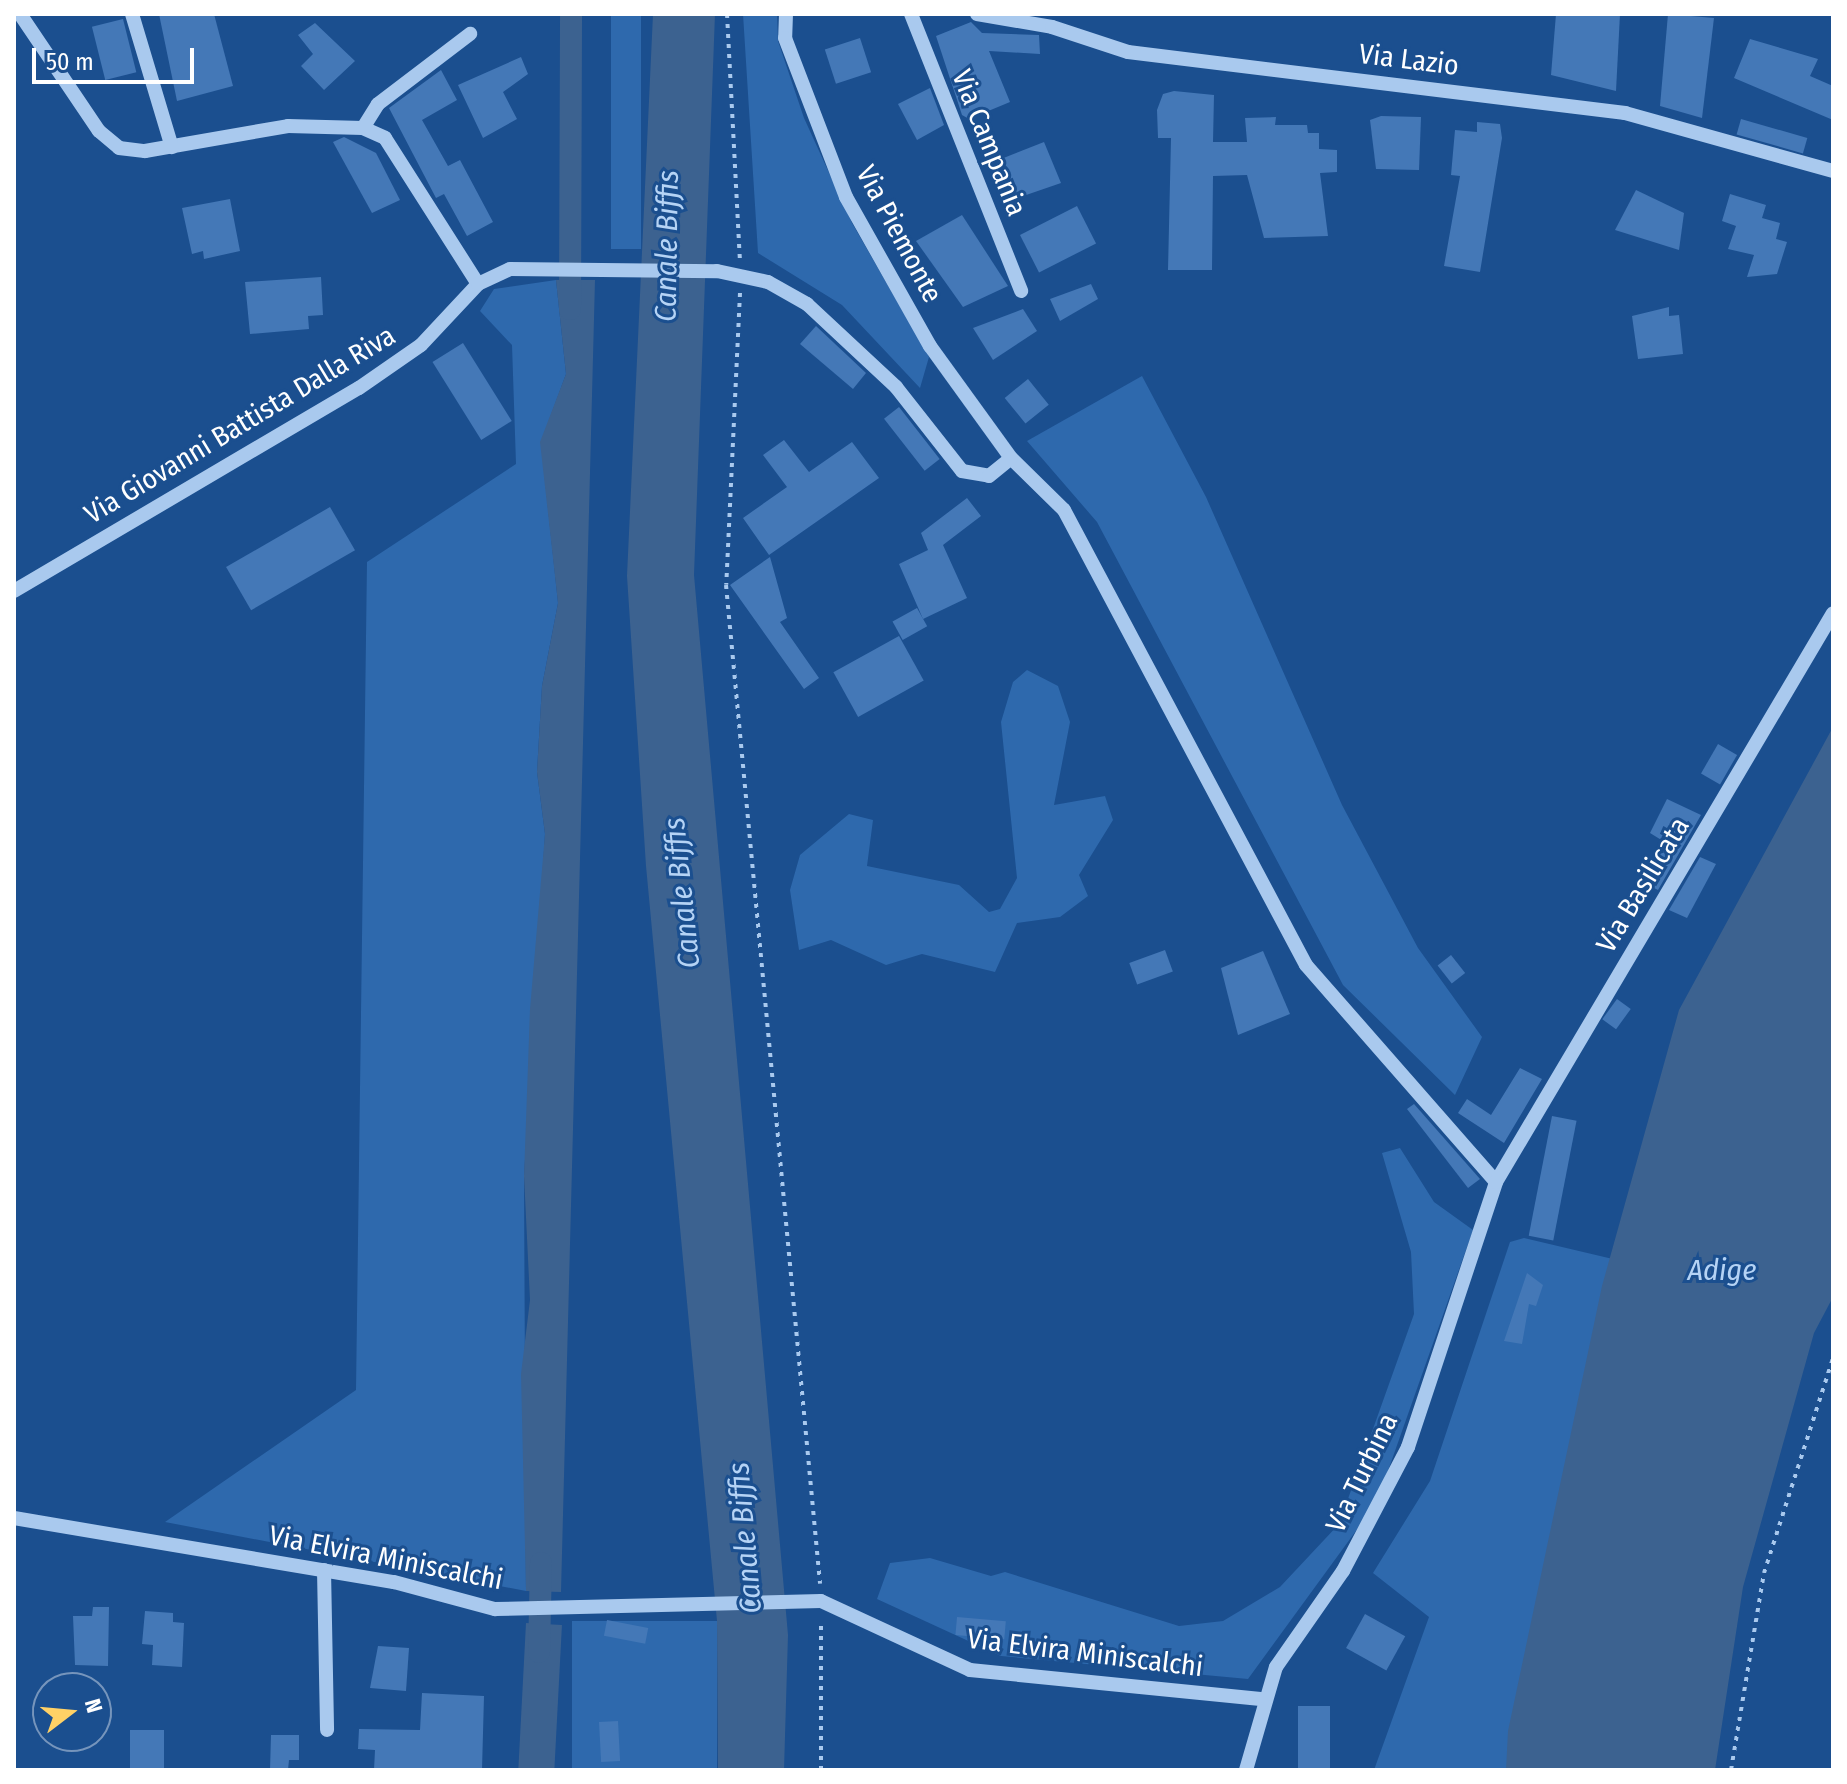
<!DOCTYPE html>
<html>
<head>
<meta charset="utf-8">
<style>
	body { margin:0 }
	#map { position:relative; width:1847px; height:1784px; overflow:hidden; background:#1b4f8f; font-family:"Fira Sans Condensed",sans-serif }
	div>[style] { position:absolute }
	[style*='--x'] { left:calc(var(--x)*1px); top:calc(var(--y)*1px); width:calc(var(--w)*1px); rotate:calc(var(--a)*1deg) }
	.green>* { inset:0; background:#2e69ad; transform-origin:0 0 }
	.water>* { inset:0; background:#3c6290; transform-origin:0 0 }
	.canal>* { height:22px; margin:-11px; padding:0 11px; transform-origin:11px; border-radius:11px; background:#3c6290 }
	.building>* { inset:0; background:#4478b7; transform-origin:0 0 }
	.path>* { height:4px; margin-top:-2px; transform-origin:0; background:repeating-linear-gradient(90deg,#a9c9ee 0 4px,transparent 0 10px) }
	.minor>* { height:14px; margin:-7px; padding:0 7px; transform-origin:7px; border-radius:7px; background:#a9c9ee }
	span { translate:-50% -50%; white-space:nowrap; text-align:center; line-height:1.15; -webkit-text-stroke:6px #1b4f8f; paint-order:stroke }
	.street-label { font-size:28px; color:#fff }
	.water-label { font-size:30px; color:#b5d3f5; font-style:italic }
	.frame { position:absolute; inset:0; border:16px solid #fff; pointer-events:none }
	.north { position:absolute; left:32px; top:1672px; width:80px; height:80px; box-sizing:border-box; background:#1b4f8f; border:2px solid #7695bc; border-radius:50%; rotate:74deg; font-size:22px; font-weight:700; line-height:32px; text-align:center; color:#fff }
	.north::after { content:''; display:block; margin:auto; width:28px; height:36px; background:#ffd166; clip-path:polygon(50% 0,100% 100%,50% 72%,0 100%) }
	.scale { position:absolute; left:32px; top:48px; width:162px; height:36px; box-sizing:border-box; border:4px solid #fff; border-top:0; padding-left:10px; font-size:24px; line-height:28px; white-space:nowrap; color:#fff; -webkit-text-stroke:6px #1b4f8f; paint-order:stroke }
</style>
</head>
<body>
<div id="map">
	<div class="green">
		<div style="left:611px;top:14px;width:30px;height:235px"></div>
		<div style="clip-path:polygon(743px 14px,777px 14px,778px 41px,804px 118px,852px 223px,929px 357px,920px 388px,842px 305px,758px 253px)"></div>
		<div style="clip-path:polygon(556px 280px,566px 374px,541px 442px,558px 603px,542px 686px,537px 772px,545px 834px,524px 1176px,526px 1591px,165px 1522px,356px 1390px,367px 562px,516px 464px,512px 345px,480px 311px,494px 289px)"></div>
		<div style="clip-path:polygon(1142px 376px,1206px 497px,1342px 805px,1418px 948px,1482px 1037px,1455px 1095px,1343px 985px,1097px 522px,1027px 441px)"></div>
		<div style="clip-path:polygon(1027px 670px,1058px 686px,1070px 722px,1054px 805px,1105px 796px,1113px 820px,1079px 875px,1088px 896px,1060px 917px,1017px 923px,995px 972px,922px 954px,886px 965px,831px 940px,799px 950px,790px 890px,800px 855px,849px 814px,873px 820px,867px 866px,959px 885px,989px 912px,1000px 909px,1017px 878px,1001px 722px,1013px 682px)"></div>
		<div style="clip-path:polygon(1400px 1148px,1434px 1202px,1473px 1230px,1377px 1502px,1248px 1679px,1001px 1656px,877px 1599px,890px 1563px,930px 1558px,991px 1576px,1005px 1572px,1179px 1626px,1223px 1621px,1280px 1587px,1339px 1524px,1414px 1314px,1411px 1252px,1382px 1153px)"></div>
		<div style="clip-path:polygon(1524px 1238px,1617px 1260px,1521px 1770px,1374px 1770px,1429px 1617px,1373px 1573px,1430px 1481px,1510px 1242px)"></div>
		<div style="left:717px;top:1621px;width:149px;height:145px;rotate:90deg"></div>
	</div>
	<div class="water">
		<div style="clip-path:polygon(653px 14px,715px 14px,694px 575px,788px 1635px,784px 1770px,718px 1770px,717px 1621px,646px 866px,627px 576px)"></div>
		<div style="clip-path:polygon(556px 280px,595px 280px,561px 1592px,526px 1591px,521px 1374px,530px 1300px,524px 1176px,530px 1009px,545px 834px,537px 772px,542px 686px,558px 603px,540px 442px,566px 374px)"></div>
		<div style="clip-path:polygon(1833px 727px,1833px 1297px,1814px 1333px,1743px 1587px,1715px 1770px,1506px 1770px,1508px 1731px,1602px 1286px,1679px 1010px)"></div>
		<div style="left:526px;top:1623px;width:36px;height:147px;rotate:3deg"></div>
	</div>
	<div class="canal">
		<div style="--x:570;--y:309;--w:295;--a:-89.8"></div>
		<div style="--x:539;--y:1652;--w:89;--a:-88.7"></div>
	</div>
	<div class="building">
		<div style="clip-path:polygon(159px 14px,214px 14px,233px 86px,177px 101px)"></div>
		<div style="clip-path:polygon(1556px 14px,1620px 14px,1616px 91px,1551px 75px)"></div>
		<div style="clip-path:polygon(1668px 14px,1714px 18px,1702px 118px,1660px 106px)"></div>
		<div style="left:123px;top:19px;width:55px;height:32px;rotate:76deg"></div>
		<div style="clip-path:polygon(971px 22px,982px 33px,1039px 35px,1040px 54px,989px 51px,1010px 102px,969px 119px,962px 115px,936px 36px)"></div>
		<div style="clip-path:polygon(315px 23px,355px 61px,324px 90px,301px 66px,313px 54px,298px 35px)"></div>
		<div style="left:860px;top:38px;width:36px;height:37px;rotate:72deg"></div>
		<div style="clip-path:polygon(1750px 39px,1818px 59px,1810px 76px,1833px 86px,1833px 120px,1734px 78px)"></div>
		<div style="clip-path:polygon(521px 57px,528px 74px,503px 92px,517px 119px,483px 138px,458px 85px)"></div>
		<div style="clip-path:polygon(441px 70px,457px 100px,422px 120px,448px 166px,460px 160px,493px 222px,467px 236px,444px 194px,436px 198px,389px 108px)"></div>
		<div style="clip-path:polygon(930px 88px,944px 125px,917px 140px,898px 104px)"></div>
		<div style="clip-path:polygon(1174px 91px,1214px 95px,1213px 142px,1247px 142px,1245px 118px,1276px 117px,1275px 125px,1307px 125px,1308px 133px,1319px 133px,1319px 149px,1337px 150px,1337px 172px,1320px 173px,1328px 236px,1264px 238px,1247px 175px,1213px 176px,1212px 270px,1168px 270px,1171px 138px,1158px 138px,1157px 110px,1163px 94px)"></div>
		<div style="clip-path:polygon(1381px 116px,1421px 117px,1419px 170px,1376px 169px,1370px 120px)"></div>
		<div style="left:1741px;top:119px;width:69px;height:16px;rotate:16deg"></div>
		<div style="clip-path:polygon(1477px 122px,1500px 124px,1502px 138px,1480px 272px,1444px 266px,1460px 176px,1451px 175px,1455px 130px,1477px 132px)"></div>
		<div style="clip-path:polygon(344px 137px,376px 153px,400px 200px,372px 213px,333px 142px)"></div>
		<div style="clip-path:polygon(1044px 142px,1061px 183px,1012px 200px,1001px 159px)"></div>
		<div style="clip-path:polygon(1636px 190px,1684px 213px,1679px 250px,1615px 230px)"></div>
		<div style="clip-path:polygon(1730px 194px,1766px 205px,1762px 218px,1780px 223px,1776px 239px,1787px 242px,1777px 274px,1747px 277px,1754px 255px,1728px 249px,1736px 226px,1722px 221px)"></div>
		<div style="clip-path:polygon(230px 199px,240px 251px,204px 259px,203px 251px,192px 254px,182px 208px)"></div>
		<div style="left:1077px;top:206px;width:42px;height:64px;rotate:63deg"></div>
		<div style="clip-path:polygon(962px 215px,1008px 286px,963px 307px,916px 241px)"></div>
		<div style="clip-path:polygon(321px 277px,323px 315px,308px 316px,309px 329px,250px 334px,245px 282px)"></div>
		<div style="clip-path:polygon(1091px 284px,1098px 299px,1060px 321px,1050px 299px)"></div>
		<div style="clip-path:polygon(1669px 307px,1669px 316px,1679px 315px,1683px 354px,1638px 359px,1632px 316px)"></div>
		<div style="clip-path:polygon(1023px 309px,1037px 331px,993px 360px,973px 328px)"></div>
		<div style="clip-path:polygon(816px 326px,866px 373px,853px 389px,800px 344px)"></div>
		<div style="left:463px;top:343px;width:92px;height:36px;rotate:58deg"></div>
		<div style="left:1028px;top:379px;width:33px;height:30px;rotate:51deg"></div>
		<div style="left:899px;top:407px;width:66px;height:19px;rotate:52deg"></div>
		<div style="clip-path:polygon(784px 440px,809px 472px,852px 442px,879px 478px,769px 555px,743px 518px,787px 487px,763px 455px)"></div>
		<div style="clip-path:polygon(967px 498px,981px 516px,943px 545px,967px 598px,923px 619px,899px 564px,928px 550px,921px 533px)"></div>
		<div style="left:330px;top:507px;width:50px;height:120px;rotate:60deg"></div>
		<div style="clip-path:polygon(770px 557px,787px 618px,780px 622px,819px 678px,804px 689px,730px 585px)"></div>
		<div style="left:917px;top:608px;width:21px;height:28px;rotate:61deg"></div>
		<div style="left:899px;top:636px;width:51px;height:75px;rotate:61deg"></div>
		<div style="left:1718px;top:744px;width:22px;height:34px;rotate:30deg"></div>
		<div style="clip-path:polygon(1667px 799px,1701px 815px,1658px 890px,1640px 881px,1663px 841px,1650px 833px)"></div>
		<div style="clip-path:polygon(1700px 857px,1716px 864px,1687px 918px,1669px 910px)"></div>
		<div style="left:1165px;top:950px;width:23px;height:38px;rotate:70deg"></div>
		<div style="clip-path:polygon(1263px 951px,1290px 1014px,1238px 1035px,1221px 968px)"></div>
		<div style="left:1451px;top:955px;width:23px;height:17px;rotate:52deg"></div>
		<div style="left:1617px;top:999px;width:17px;height:25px;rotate:36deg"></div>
		<div style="clip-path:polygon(1520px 1068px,1542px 1079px,1504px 1143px,1458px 1113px,1467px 1099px,1491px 1115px)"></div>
		<div style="clip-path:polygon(1414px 1104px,1480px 1179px,1468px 1188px,1407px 1109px)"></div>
		<div style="left:1552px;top:1116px;width:25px;height:122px;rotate:11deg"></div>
		<div style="clip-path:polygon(1527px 1273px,1543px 1285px,1536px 1306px,1529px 1304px,1522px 1344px,1504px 1341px)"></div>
		<div style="clip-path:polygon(93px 1607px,109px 1607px,108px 1666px,75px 1665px,73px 1616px,92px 1616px)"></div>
		<div style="clip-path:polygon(145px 1611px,173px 1613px,173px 1622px,184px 1623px,182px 1667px,152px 1665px,153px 1645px,142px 1644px)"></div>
		<div style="left:1365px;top:1614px;width:46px;height:39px;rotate:29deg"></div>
		<div style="left:957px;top:1617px;width:49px;height:18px;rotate:5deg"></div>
		<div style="left:607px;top:1620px;width:42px;height:16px;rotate:11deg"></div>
		<div style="clip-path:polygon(378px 1646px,409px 1648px,406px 1691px,370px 1688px)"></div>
		<div style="clip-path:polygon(422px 1693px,484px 1696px,482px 1770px,374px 1770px,375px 1750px,358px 1749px,359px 1729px,420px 1730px)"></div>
		<div style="left:1298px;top:1706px;width:32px;height:64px"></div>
		<div style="left:618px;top:1721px;width:40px;height:19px;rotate:87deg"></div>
		<div style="left:164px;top:1730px;width:40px;height:34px;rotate:90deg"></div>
		<div style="clip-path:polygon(271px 1735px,299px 1735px,299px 1760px,289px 1760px,288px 1770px,270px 1770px)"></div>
	</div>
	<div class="path">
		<div style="--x:727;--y:14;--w:247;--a:87"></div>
		<div style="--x:740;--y:293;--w:292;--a:92.7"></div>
		<div style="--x:726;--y:585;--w:1003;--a:84.62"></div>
		<div style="--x:821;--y:1770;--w:150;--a:-90"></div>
		<div style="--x:1731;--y:1770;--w:200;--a:-80.5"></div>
		<div style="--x:1764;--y:1573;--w:226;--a:-72.2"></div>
	</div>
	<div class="minor">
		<div style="--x:20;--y:14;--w:141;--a:56"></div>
		<div style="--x:99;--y:131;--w:26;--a:40"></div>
		<div style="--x:119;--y:148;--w:26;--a:7"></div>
		<div style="--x:145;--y:151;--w:145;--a:-9.9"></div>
		<div style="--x:288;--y:126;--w:75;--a:1.5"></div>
		<div style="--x:363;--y:128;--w:24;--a:24"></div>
		<div style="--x:385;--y:138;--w:173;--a:57.5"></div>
		<div style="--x:132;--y:14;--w:139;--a:73.3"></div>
		<div style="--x:786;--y:14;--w:24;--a:92"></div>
		<div style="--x:785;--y:38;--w:170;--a:69"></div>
		<div style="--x:846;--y:197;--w:171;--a:60.6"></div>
		<div style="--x:930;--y:346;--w:138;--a:54.1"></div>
		<div style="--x:1011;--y:458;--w:74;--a:44.5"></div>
		<div style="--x:1064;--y:510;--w:515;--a:61.99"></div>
		<div style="--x:1306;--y:965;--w:288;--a:48.8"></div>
		<div style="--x:911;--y:14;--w:298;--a:68.3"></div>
		<div style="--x:977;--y:14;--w:76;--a:9.8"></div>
		<div style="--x:1052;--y:27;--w:80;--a:18.2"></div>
		<div style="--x:1128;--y:52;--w:501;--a:7"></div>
		<div style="--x:1625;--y:113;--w:216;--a:15.6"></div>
		<div style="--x:363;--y:128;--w:28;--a:-58"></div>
		<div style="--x:378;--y:104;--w:116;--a:-37.3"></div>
		<div style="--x:14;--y:591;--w:400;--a:-30.5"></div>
		<div style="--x:359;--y:388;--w:75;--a:-34.7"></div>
		<div style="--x:421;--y:345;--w:83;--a:-46.9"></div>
		<div style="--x:478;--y:284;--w:35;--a:-25"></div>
		<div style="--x:510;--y:269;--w:207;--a:0.6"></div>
		<div style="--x:717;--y:271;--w:52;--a:12.2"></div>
		<div style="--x:768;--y:282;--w:45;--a:29.4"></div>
		<div style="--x:807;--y:304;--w:122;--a:43"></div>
		<div style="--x:896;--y:387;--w:107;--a:51.8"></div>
		<div style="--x:962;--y:471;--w:27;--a:10"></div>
		<div style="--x:989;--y:476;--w:28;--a:-39"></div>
		<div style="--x:14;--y:1518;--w:385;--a:9.6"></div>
		<div style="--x:394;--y:1582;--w:105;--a:15"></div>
		<div style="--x:495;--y:1609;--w:326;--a:-1.4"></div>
		<div style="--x:821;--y:1601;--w:164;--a:24.8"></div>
		<div style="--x:970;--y:1670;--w:292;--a:5.7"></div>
		<div style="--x:324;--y:1570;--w:160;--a:88.9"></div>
		<div style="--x:1246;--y:1770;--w:107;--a:-73.8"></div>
		<div style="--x:1276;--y:1667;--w:117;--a:-55.1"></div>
		<div style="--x:1343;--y:1571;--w:140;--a:-62.3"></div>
		<div style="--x:1408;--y:1447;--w:279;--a:-71.6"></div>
		<div style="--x:1496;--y:1182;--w:661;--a:-59.36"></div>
	</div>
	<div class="street-label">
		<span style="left:1409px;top:60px;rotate:7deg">Via Lazio</span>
		<span style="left:989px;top:143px;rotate:68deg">Via Campania</span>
		<span style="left:899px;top:234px;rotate:62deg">Via Piemonte</span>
		<span style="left:240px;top:425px;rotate:-31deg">Via Giovanni Battista Dalla Riva</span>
		<span style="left:1643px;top:885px;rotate:-59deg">Via Basilicata</span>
		<span style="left:1362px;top:1473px;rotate:-64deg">Via Turbina</span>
		<span style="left:386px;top:1558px;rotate:11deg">Via Elvira Miniscalchi</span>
		<span style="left:1085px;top:1653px;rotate:7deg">Via Elvira Miniscalchi</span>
	</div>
	<div class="water-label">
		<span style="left:667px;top:246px;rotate:-89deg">Canale Biffis</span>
		<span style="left:682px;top:893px;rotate:-96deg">Canale Biffis</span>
		<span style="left:1722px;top:1270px">Adige</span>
		<span style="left:745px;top:1538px;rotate:-95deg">Canale Biffis</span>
	</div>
	<div class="frame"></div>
	<div class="north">N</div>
	<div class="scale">50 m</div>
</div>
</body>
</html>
